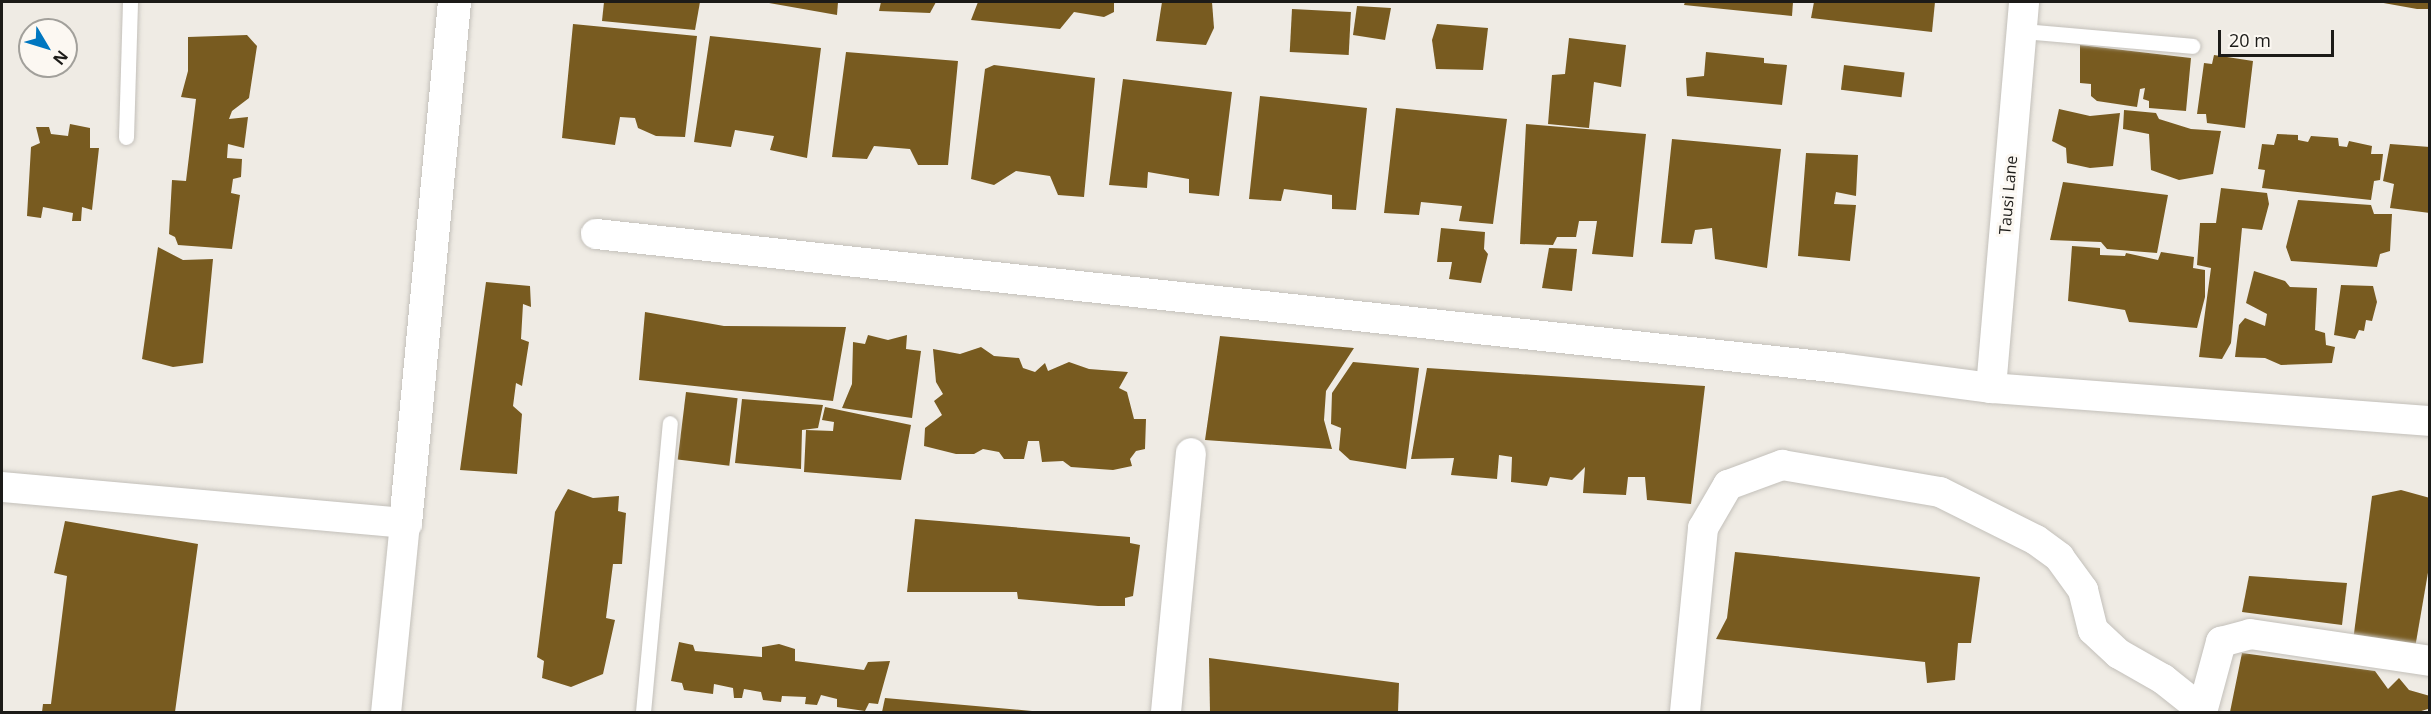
<!DOCTYPE html>
<html>
<head>
<meta charset="utf-8">
<style>
	body { margin:0 }
	#map { position:relative; width:2431px; height:714px; overflow:hidden; background:#efebe4; font-family:"Open Sans",sans-serif }
	div>[style] { position:absolute }
	[style*='--x'] { left:calc(var(--x)*1px); top:calc(var(--y)*1px); width:calc(var(--w)*1px); rotate:calc(var(--a)*1deg) }
	.building>* { inset:0; background:#785b20; transform-origin:0 0 }
	.roads { filter:drop-shadow(0 0 2px #c3c0ba) drop-shadow(0 0 2px #c3c0ba) }
	.lane>* { height:15px; margin:-7.5px; padding:0 7.5px; transform-origin:7.5px; border-radius:7.5px; background:#fff }
	.street>* { height:30px; margin:-15px; padding:0 15px; transform-origin:15px; border-radius:15px; background:#fff }
	.secondary>* { height:33px; margin:-16.5px; padding:0 16.5px; transform-origin:16.5px; border-radius:16.5px; background:#fff }
	span { translate:-50% -50%; white-space:nowrap; text-align:center; line-height:1.15; -webkit-text-stroke:6px #fcf8f2; paint-order:stroke }
	.street-label { font-size:16px; color:#1c1b18 }
	.frame { position:absolute; inset:0; border:3px solid #1c1b18; pointer-events:none }
	.north { position:absolute; left:18px; top:18px; width:60px; height:60px; box-sizing:border-box; background:#fcf8f2; border:2px solid #a2a09b; border-radius:50%; rotate:128deg; font-size:16px; font-weight:700; line-height:24px; text-align:center; color:#1c1b18 }
	.north::after { content:''; display:block; margin:auto; width:21px; height:27px; background:#0077c0; clip-path:polygon(50% 0,100% 100%,50% 72%,0 100%) }
	.scale { position:absolute; left:2218px; top:30px; width:116px; height:27px; box-sizing:border-box; border:3px solid #1c1b18; border-top:0; padding-left:8px; font-size:18px; line-height:21px; white-space:nowrap; color:#1c1b18; -webkit-text-stroke:4px #fcf8f2; paint-order:stroke }
</style>
</head>
<body>
<div id="map">
	<div class="building">
		<div style="clip-path:polygon(604px 2px,700px 2px,695px 30px,602px 21px)"></div>
		<div style="clip-path:polygon(769px 2px,838px 2px,837px 15px,769px 3px)"></div>
		<div style="clip-path:polygon(881px 2px,936px 2px,930px 13px,879px 11px)"></div>
		<div style="clip-path:polygon(978px 2px,1114px 2px,1114px 12px,1104px 17px,1074px 12px,1060px 29px,971px 20px)"></div>
		<div style="clip-path:polygon(1162px 2px,1212px 2px,1214px 28px,1206px 45px,1156px 41px)"></div>
		<div style="clip-path:polygon(1685px 2px,1793px 2px,1792px 16px,1684px 5px)"></div>
		<div style="clip-path:polygon(1814px 2px,1935px 2px,1932px 32px,1811px 18px)"></div>
		<div style="clip-path:polygon(2378px 2px,2430px 2px,2430px 9px,2417px 9px)"></div>
		<div style="clip-path:polygon(1357px 6px,1391px 8px,1385px 40px,1353px 35px)"></div>
		<div style="left:1292px;top:9px;width:59px;height:43px;rotate:3deg"></div>
		<div style="clip-path:polygon(573px 24px,697px 36px,685px 137px,656px 136px,638px 128px,635px 118px,620px 117px,615px 145px,562px 138px)"></div>
		<div style="clip-path:polygon(1437px 24px,1488px 28px,1483px 70px,1436px 69px,1432px 40px)"></div>
		<div style="clip-path:polygon(247px 35px,257px 46px,249px 98px,232px 111px,229px 119px,248px 117px,244px 148px,228px 144px,227px 158px,242px 159px,241px 177px,233px 179px,231px 193px,240px 195px,232px 249px,178px 245px,175px 237px,169px 234px,172px 180px,186px 181px,196px 99px,181px 97px,188px 71px,188px 37px)"></div>
		<div style="clip-path:polygon(710px 36px,821px 48px,807px 158px,770px 150px,774px 136px,735px 130px,731px 147px,694px 142px)"></div>
		<div style="clip-path:polygon(1569px 38px,1626px 45px,1621px 87px,1594px 82px,1589px 128px,1548px 124px,1552px 75px,1565px 74px)"></div>
		<div style="clip-path:polygon(2080px 45px,2191px 58px,2186px 111px,2149px 108px,2149px 101px,2143px 99px,2145px 88px,2140px 89px,2137px 107px,2097px 101px,2091px 96px,2091px 84px,2080px 83px)"></div>
		<div style="clip-path:polygon(846px 52px,958px 61px,948px 165px,918px 165px,910px 149px,874px 146px,867px 159px,832px 157px)"></div>
		<div style="clip-path:polygon(1706px 52px,1764px 58px,1764px 63px,1787px 65px,1782px 105px,1687px 96px,1686px 78px,1704px 76px)"></div>
		<div style="clip-path:polygon(2214px 55px,2253px 61px,2245px 128px,2207px 123px,2206px 114px,2197px 114px,2204px 63px,2212px 64px)"></div>
		<div style="clip-path:polygon(994px 65px,1095px 78px,1084px 197px,1058px 195px,1050px 176px,1016px 171px,994px 185px,971px 179px,985px 69px)"></div>
		<div style="left:1844px;top:65px;width:61px;height:25px;rotate:7deg"></div>
		<div style="clip-path:polygon(1123px 79px,1232px 92px,1219px 196px,1189px 193px,1189px 179px,1148px 172px,1147px 188px,1109px 185px)"></div>
		<div style="clip-path:polygon(1260px 96px,1367px 108px,1356px 210px,1332px 209px,1332px 195px,1284px 189px,1281px 201px,1249px 199px)"></div>
		<div style="clip-path:polygon(1396px 108px,1507px 119px,1493px 224px,1459px 221px,1462px 206px,1421px 202px,1419px 215px,1384px 213px)"></div>
		<div style="clip-path:polygon(2059px 109px,2090px 116px,2120px 113px,2113px 166px,2090px 168px,2067px 163px,2066px 148px,2052px 141px)"></div>
		<div style="clip-path:polygon(2124px 110px,2156px 113px,2159px 119px,2191px 129px,2221px 131px,2213px 174px,2179px 180px,2151px 170px,2149px 134px,2123px 129px)"></div>
		<div style="clip-path:polygon(70px 124px,90px 128px,90px 148px,99px 148px,92px 210px,82px 207px,81px 221px,72px 221px,73px 213px,43px 207px,41px 218px,27px 216px,31px 147px,40px 143px,36px 127px,49px 127px,51px 134px,68px 136px)"></div>
		<div style="clip-path:polygon(1526px 124px,1646px 134px,1633px 257px,1592px 254px,1597px 221px,1579px 221px,1576px 237px,1557px 237px,1553px 245px,1520px 244px)"></div>
		<div style="clip-path:polygon(2277px 134px,2298px 135px,2298px 140px,2308px 142px,2311px 136px,2338px 138px,2339px 146px,2347px 147px,2349px 141px,2372px 146px,2371px 154px,2383px 154px,2380px 180px,2374px 181px,2371px 200px,2262px 188px,2265px 170px,2258px 169px,2262px 144px,2274px 145px)"></div>
		<div style="clip-path:polygon(1672px 139px,1781px 149px,1767px 268px,1715px 259px,1712px 228px,1695px 230px,1692px 244px,1661px 243px)"></div>
		<div style="clip-path:polygon(2390px 144px,2430px 147px,2430px 213px,2390px 208px,2394px 184px,2383px 181px)"></div>
		<div style="clip-path:polygon(1806px 153px,1858px 155px,1856px 196px,1836px 192px,1834px 204px,1856px 205px,1850px 261px,1798px 256px)"></div>
		<div style="clip-path:polygon(2063px 182px,2168px 195px,2157px 253px,2107px 249px,2101px 242px,2050px 240px)"></div>
		<div style="clip-path:polygon(2221px 188px,2267px 193px,2269px 204px,2262px 230px,2242px 228px,2231px 343px,2222px 359px,2199px 357px,2211px 268px,2197px 265px,2200px 223px,2216px 223px)"></div>
		<div style="clip-path:polygon(2298px 200px,2371px 205px,2374px 214px,2392px 214px,2390px 251px,2380px 254px,2377px 267px,2291px 261px,2286px 247px)"></div>
		<div style="clip-path:polygon(1441px 228px,1485px 232px,1484px 249px,1488px 254px,1481px 283px,1449px 279px,1452px 262px,1437px 262px)"></div>
		<div style="clip-path:polygon(2072px 246px,2100px 248px,2100px 255px,2125px 256px,2126px 253px,2158px 260px,2161px 252px,2194px 257px,2193px 268px,2205px 270px,2205px 297px,2197px 328px,2129px 322px,2125px 310px,2068px 301px)"></div>
		<div style="clip-path:polygon(158px 247px,183px 260px,213px 259px,203px 363px,173px 367px,142px 359px)"></div>
		<div style="clip-path:polygon(1549px 248px,1577px 249px,1572px 291px,1542px 288px)"></div>
		<div style="clip-path:polygon(2254px 271px,2285px 281px,2290px 287px,2317px 288px,2315px 330px,2325px 333px,2326px 345px,2335px 347px,2332px 363px,2281px 365px,2265px 358px,2235px 357px,2239px 325px,2245px 318px,2265px 326px,2267px 314px,2246px 303px)"></div>
		<div style="clip-path:polygon(486px 282px,530px 286px,531px 307px,523px 304px,521px 339px,529px 342px,522px 386px,516px 383px,513px 406px,522px 414px,517px 474px,460px 470px)"></div>
		<div style="clip-path:polygon(2341px 285px,2373px 286px,2377px 302px,2372px 321px,2366px 320px,2364px 331px,2359px 330px,2355px 339px,2334px 335px)"></div>
		<div style="clip-path:polygon(645px 312px,724px 326px,846px 327px,833px 401px,639px 380px)"></div>
		<div style="clip-path:polygon(868px 335px,888px 340px,907px 335px,906px 349px,921px 351px,912px 418px,842px 408px,852px 384px,853px 342px,865px 344px)"></div>
		<div style="clip-path:polygon(1220px 336px,1354px 348px,1326px 391px,1324px 420px,1332px 449px,1205px 440px)"></div>
		<div style="clip-path:polygon(981px 347px,994px 356px,1019px 358px,1023px 368px,1035px 372px,1045px 363px,1048px 371px,1069px 362px,1089px 369px,1128px 372px,1119px 388px,1127px 392px,1134px 419px,1146px 419px,1145px 449px,1136px 451px,1130px 459px,1132px 466px,1113px 470px,1071px 467px,1063px 461px,1042px 462px,1039px 441px,1028px 441px,1024px 459px,1004px 459px,999px 452px,983px 449px,974px 454px,956px 454px,924px 446px,925px 428px,942px 415px,934px 401px,943px 394px,936px 382px,933px 349px,960px 354px)"></div>
		<div style="clip-path:polygon(1353px 362px,1419px 368px,1406px 469px,1350px 460px,1339px 450px,1341px 428px,1331px 424px,1332px 393px)"></div>
		<div style="clip-path:polygon(1427px 368px,1705px 386px,1691px 504px,1647px 500px,1645px 477px,1628px 477px,1626px 495px,1583px 493px,1585px 467px,1572px 480px,1550px 477px,1547px 486px,1511px 482px,1512px 457px,1499px 455px,1497px 479px,1451px 475px,1454px 458px,1411px 459px)"></div>
		<div style="left:686px;top:392px;width:52px;height:68px;rotate:7deg"></div>
		<div style="clip-path:polygon(742px 399px,823px 405px,818px 428px,802px 430px,801px 469px,735px 463px)"></div>
		<div style="clip-path:polygon(825px 407px,911px 425px,901px 480px,804px 472px,806px 430px,833px 431px,834px 422px,822px 420px)"></div>
		<div style="clip-path:polygon(568px 489px,593px 498px,619px 496px,618px 511px,626px 513px,622px 564px,613px 564px,606px 618px,615px 620px,603px 674px,571px 687px,542px 678px,544px 661px,537px 657px,555px 512px)"></div>
		<div style="clip-path:polygon(2401px 490px,2430px 498px,2430px 561px,2415px 648px,2353px 641px,2372px 496px)"></div>
		<div style="clip-path:polygon(915px 519px,1130px 537px,1130px 543px,1140px 545px,1133px 596px,1125px 598px,1125px 606px,1098px 606px,1018px 599px,1017px 592px,907px 592px)"></div>
		<div style="clip-path:polygon(65px 521px,198px 544px,175px 712px,42px 712px,43px 704px,51px 704px,67px 576px,54px 573px)"></div>
		<div style="clip-path:polygon(1735px 552px,1980px 577px,1971px 643px,1958px 643px,1955px 680px,1927px 683px,1925px 662px,1716px 639px,1727px 618px)"></div>
		<div style="clip-path:polygon(2249px 576px,2347px 583px,2342px 625px,2242px 612px)"></div>
		<div style="clip-path:polygon(679px 642px,693px 645px,695px 651px,762px 657px,762px 647px,779px 644px,795px 649px,795px 661px,864px 670px,868px 662px,890px 661px,878px 704px,869px 703px,865px 711px,837px 707px,837px 699px,821px 695px,817px 705px,805px 704px,806px 697px,782px 696px,781px 702px,763px 700px,761px 692px,744px 689px,742px 698px,734px 698px,733px 688px,714px 684px,713px 694px,684px 690px,682px 683px,671px 681px)"></div>
		<div style="clip-path:polygon(2242px 653px,2375px 671px,2388px 689px,2399px 678px,2409px 690px,2430px 696px,2428px 709px,2418px 712px,2230px 712px)"></div>
		<div style="clip-path:polygon(1209px 658px,1399px 683px,1398px 712px,1210px 712px)"></div>
		<div style="clip-path:polygon(885px 698px,1032px 711px,1032px 712px,882px 712px)"></div>
	</div>
	<div class="roads">
		<div class="lane">
			<div style="--x:2022;--y:31;--w:171;--a:5"></div>
			<div style="--x:126;--y:137;--w:135;--a:-88.3"></div>
			<div style="--x:643;--y:712;--w:290;--a:-84.7"></div>
		</div>
		<div class="street">
			<div style="--x:596;--y:234;--w:1251;--a:6.15"></div>
			<div style="--x:1840;--y:368;--w:152;--a:7.5"></div>
			<div style="--x:1991;--y:388;--w:440;--a:4.3"></div>
			<div style="--x:1991;--y:388;--w:387;--a:-85.1"></div>
			<div style="--x:2;--y:487;--w:405;--a:5.1"></div>
			<div style="--x:405;--y:523;--w:190;--a:95.7"></div>
			<div style="--x:1166;--y:712;--w:260;--a:-84.5"></div>
			<div style="--x:1685;--y:712;--w:185;--a:-84.4"></div>
			<div style="--x:1703;--y:528;--w:50;--a:-59.8"></div>
			<div style="--x:1728;--y:485;--w:58;--a:-20.3"></div>
			<div style="--x:1782;--y:465;--w:160;--a:9.7"></div>
			<div style="--x:1940;--y:492;--w:107;--a:26.6"></div>
			<div style="--x:2036;--y:540;--w:29;--a:36"></div>
			<div style="--x:2059;--y:557;--w:41;--a:54"></div>
			<div style="--x:2083;--y:590;--w:41;--a:76"></div>
			<div style="--x:2093;--y:630;--w:35;--a:43"></div>
			<div style="--x:2119;--y:654;--w:51;--a:29.6"></div>
			<div style="--x:2163;--y:679;--w:50;--a:38.5"></div>
			<div style="--x:2202;--y:712;--w:73;--a:-74.8"></div>
			<div style="--x:2221;--y:642;--w:30;--a:-15"></div>
			<div style="--x:2250;--y:634;--w:182;--a:8.5"></div>
		</div>
		<div class="secondary">
			<div style="--x:405;--y:523;--w:523;--a:-84.63"></div>
		</div>
	</div>
	<div class="street-label">
		<span style="left:2008px;top:195px;rotate:-85deg">Tausi Lane</span>
	</div>
	<div class="frame"></div>
	<div class="north">N</div>
	<div class="scale">20 m</div>
</div>
</body>
</html>
